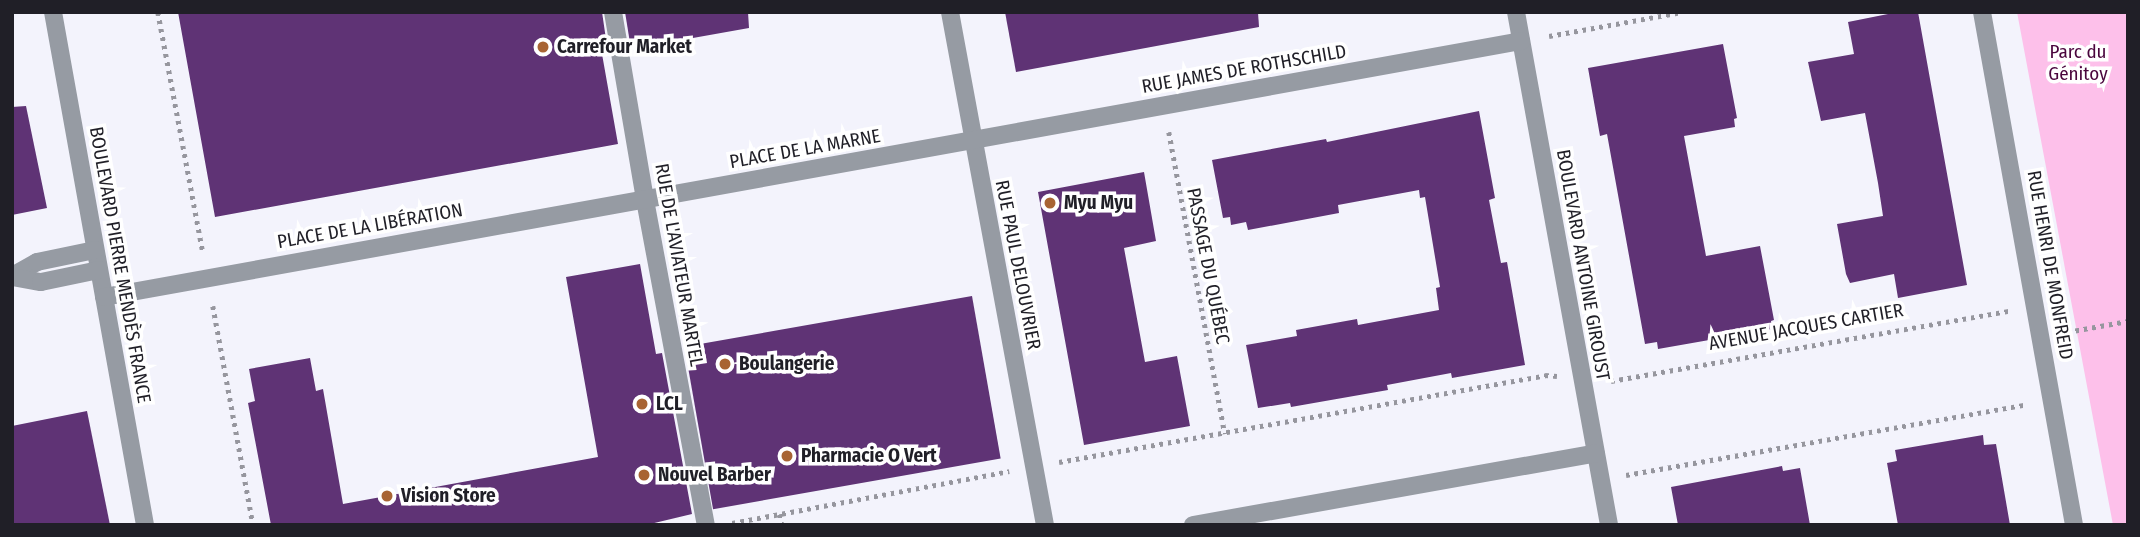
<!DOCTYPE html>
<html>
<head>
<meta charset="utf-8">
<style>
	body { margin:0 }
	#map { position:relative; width:2140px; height:537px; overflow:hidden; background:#f3f3fc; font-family:"Fira Sans Condensed",sans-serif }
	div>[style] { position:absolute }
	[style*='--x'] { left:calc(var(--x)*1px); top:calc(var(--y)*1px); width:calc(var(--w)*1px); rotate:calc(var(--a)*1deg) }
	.green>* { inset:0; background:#fdc0ea }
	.building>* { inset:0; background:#5f3375; transform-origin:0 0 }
	.path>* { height:4.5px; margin-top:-2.25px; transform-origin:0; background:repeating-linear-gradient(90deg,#96969e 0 3.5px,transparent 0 8.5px) }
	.minor>* { height:18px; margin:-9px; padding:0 9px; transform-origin:9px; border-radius:9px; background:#969ba3 }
	.dots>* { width:19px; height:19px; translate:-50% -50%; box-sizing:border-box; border:4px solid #fff; border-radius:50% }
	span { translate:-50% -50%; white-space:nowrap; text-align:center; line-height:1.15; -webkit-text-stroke:7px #fff; paint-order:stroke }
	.poi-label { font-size:19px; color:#201f27; font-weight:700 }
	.left { translate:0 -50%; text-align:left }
	.park-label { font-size:19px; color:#4a053d }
	.street-label { font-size:19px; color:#201f27 }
	.frame { position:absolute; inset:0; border:14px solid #201f27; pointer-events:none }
</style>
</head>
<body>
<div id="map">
	<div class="green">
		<div style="clip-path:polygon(2017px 12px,2128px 12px,2128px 525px,2113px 525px)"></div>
	</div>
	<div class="building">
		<div style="clip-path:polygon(178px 12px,602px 12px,608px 53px,602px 54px,618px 144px,215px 217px)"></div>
		<div style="clip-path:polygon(625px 12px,748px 12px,749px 28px,631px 49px)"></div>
		<div style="clip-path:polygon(1005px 12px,1258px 12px,1259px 27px,1016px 72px)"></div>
		<div style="clip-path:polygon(1898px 12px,1918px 12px,1967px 285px,1898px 298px,1894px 274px,1850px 283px,1846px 274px,1837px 224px,1883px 216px,1878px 183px,1865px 113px,1821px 121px,1808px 62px,1854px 54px,1848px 22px)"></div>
		<div style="clip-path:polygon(1723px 44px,1737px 118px,1734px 119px,1735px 127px,1684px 136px,1706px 256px,1760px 246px,1774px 320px,1771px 321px,1772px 329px,1658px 349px,1657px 342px,1645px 344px,1607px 134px,1600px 136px,1588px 68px)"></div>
		<div style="clip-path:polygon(26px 106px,47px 208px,12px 215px,12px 107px)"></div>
		<div style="clip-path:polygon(1479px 111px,1495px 198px,1489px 200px,1501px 263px,1507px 262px,1525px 365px,1452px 378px,1451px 373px,1387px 385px,1388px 390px,1291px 407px,1290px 403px,1258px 408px,1246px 345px,1297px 336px,1296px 330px,1357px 319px,1358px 325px,1439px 310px,1436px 288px,1440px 287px,1425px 197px,1420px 198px,1419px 190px,1338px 205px,1339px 213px,1248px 230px,1246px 222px,1231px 225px,1230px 217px,1223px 218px,1212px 160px,1326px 139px,1327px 142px)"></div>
		<div style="clip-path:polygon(1144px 172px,1156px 241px,1124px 248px,1145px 362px,1177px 356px,1190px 426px,1084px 445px,1038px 192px)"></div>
		<div style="clip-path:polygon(640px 264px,656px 354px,662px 353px,692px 514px,646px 525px,271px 525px,248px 403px,255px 401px,249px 369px,310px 358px,316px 391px,323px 389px,343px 504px,598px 457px,566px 277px)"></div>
		<div style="left:972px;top:296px;width:165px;height:292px;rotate:80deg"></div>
		<div style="clip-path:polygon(87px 411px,110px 525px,12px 525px,12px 426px)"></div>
		<div style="clip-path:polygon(1983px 435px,1984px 445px,1996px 444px,2010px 525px,1898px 525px,1887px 463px,1897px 461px,1895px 450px)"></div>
		<div style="clip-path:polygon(1782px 466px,1783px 471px,1800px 468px,1810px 525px,1678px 525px,1671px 487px)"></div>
	</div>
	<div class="path">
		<div style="--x:158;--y:12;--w:244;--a:79.4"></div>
		<div style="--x:1549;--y:36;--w:135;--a:-10.2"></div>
		<div style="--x:1169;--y:132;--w:307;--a:79.5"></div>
		<div style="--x:213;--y:306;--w:223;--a:79.6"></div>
		<div style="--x:2067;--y:332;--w:62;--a:-10.2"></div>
		<div style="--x:1611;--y:381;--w:404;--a:-10"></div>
		<div style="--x:1059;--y:462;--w:494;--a:-10.1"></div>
		<div style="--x:1545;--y:375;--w:12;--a:5"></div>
		<div style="--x:1626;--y:475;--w:404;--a:-10"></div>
		<div style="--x:780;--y:514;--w:11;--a:80"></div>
		<div style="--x:732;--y:523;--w:282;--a:-10.6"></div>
	</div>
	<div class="minor">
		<div style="--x:53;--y:12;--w:521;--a:79.83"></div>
		<div style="--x:613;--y:12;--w:191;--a:80.3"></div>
		<div style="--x:645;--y:200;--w:331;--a:79.4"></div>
		<div style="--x:950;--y:12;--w:522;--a:79.51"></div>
		<div style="--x:1516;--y:12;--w:521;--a:79.72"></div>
		<div style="--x:1982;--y:12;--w:521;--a:79.83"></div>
		<div style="--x:12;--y:276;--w:29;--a:-29"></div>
		<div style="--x:37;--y:262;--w:59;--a:-11.7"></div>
		<div style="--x:12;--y:277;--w:29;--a:10"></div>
		<div style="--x:41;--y:282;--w:59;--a:-11.7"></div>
		<div style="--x:104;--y:297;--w:1440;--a:-10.24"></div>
		<div style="--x:1193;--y:525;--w:409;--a:-10.1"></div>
	</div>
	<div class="dots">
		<div style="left:543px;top:47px;background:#a86433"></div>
		<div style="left:1050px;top:203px;background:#a86433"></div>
		<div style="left:725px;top:364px;background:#a86433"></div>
		<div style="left:642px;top:404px;background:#a86433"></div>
		<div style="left:787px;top:456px;background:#a86433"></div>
		<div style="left:644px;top:475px;background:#a86433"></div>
		<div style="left:387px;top:496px;background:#a86433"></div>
	</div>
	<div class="poi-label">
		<span class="left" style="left:557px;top:47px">Carrefour Market</span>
		<span class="left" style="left:1064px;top:203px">Myu Myu</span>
		<span class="left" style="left:739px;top:364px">Boulangerie</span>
		<span class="left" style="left:656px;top:404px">LCL</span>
		<span class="left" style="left:801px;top:456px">Pharmacie O Vert</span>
		<span class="left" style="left:658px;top:475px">Nouvel Barber</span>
		<span class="left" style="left:401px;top:496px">Vision Store</span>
	</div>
	<div class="park-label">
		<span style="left:2078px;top:63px">Parc du<br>Génitoy</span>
	</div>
	<div class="street-label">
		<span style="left:1244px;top:69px;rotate:-10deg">RUE JAMES DE ROTHSCHILD</span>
		<span style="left:805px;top:149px;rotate:-10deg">PLACE DE LA MARNE</span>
		<span style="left:370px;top:226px;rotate:-10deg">PLACE DE LA LIBÉRATION</span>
		<span style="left:120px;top:265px;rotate:80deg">BOULEVARD PIERRE MENDÈS FRANCE</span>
		<span style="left:679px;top:265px;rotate:80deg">RUE DE L'AVIATEUR MARTEL</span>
		<span style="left:1018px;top:265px;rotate:79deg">RUE PAUL DELOUVRIER</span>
		<span style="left:1583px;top:265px;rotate:80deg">BOULEVARD ANTOINE GIROUST</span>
		<span style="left:2050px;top:265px;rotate:80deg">RUE HENRI DE MONFREID</span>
		<span style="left:1208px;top:266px;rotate:79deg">PASSAGE DU QUÉBEC</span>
		<span style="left:1806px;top:327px;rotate:-10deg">AVENUE JACQUES CARTIER</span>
	</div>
	<div class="frame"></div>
</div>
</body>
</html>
